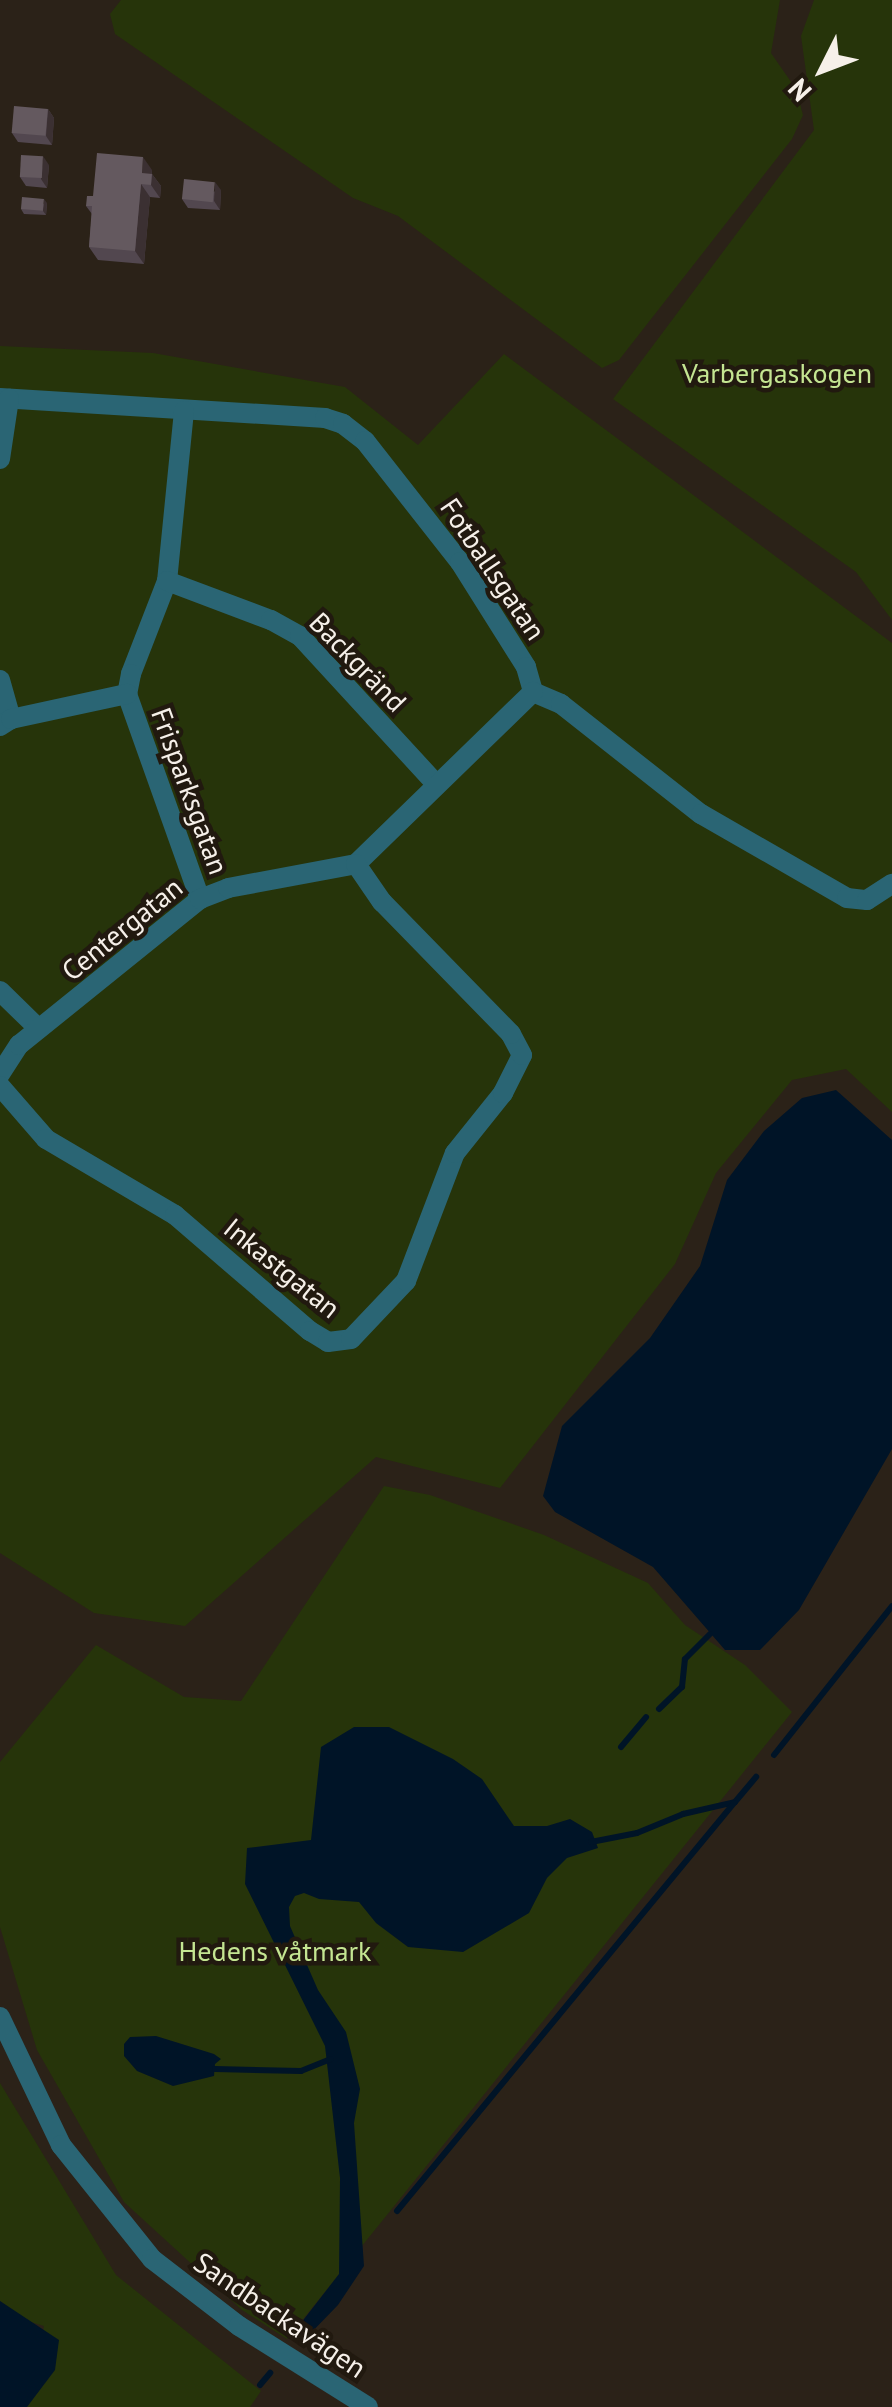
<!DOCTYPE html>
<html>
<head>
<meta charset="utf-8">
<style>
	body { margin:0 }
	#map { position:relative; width:892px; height:2407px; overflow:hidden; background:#2b2218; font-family:"PT Sans",sans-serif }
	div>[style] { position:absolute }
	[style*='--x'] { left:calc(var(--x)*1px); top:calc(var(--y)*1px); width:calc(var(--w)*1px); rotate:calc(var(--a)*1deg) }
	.green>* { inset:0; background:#26340a }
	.water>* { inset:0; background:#001427 }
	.stream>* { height:6px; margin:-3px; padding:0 3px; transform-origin:3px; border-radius:3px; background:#001427 }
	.minor>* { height:20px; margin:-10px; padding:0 10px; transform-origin:10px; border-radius:10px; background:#2a6574 }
	.wall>* { inset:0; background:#52474f }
	.shaded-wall>* { inset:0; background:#3b3032 }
	.building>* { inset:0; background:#64595f; transform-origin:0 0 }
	span { translate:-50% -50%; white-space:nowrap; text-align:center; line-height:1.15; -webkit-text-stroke:9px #21190f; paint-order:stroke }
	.park-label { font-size:28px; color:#c4e592 }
	.street-label { font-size:28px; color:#f6f0e9 }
	.north { position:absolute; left:772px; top:20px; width:100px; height:100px; -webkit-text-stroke:8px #21190f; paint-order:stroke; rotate:228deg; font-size:28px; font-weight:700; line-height:40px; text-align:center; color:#f6f0e9 }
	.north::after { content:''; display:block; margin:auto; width:35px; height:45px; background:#f6f0e9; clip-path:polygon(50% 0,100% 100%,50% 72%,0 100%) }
</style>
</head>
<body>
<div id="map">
	<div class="green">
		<div style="clip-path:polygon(121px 0,780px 0,771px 53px,796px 89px,803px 115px,792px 139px,619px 360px,602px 368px,398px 216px,353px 198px,115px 34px,110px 14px)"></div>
		<div style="clip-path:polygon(814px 0,892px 0,892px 620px,856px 572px,613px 399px,814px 130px,801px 36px)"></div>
		<div style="clip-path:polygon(0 346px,153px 353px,345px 387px,418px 445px,504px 354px,892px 643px,892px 1112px,846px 1069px,792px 1080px,716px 1173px,675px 1264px,500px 1488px,376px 1457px,185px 1626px,94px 1613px,0 1553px)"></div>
		<div style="clip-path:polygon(384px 1486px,430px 1495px,544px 1535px,648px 1583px,685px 1625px,745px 1665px,792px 1712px,287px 2339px,242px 2310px,124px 2202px,37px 2050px,0 1927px,0 1762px,96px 1645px,184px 1697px,241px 1701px)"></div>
		<div style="clip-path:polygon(0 2083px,116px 2275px,261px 2391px,250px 2407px,27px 2407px,32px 2399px,44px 2326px,24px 2320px,0 2301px)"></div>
	</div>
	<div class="water">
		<div style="clip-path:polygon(836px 1090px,892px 1140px,892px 1449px,799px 1610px,760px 1650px,725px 1650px,653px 1567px,555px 1512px,543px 1496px,562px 1426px,650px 1338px,700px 1266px,727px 1180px,764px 1131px,802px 1098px)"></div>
		<div style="clip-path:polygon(354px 1727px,389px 1727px,453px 1759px,482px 1779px,514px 1826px,547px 1826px,570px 1819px,592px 1832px,598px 1848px,567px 1858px,547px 1878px,529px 1913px,463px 1952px,408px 1947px,376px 1923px,359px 1902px,319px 1899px,304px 1893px,295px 1896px,289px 1907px,290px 1926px,318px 1990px,346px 2032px,360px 2089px,354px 2123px,364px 2266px,338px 2305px,304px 2340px,294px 2332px,339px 2274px,340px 2178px,325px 2046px,245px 1884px,247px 1848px,311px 1840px,321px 1747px)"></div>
		<div style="clip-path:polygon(156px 2036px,214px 2054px,221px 2059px,215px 2064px,214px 2076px,173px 2086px,137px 2071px,124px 2056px,124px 2044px,130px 2037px)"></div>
		<div style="clip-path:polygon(0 2301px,59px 2340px,55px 2370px,27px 2407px,0 2407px)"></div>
	</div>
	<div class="stream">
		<div style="--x:659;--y:1709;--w:32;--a:-44"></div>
		<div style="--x:682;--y:1687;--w:28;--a:-84"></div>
		<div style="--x:685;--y:1659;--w:35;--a:-45"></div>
		<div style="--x:621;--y:1747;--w:39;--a:-50"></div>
		<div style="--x:774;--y:1755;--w:190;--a:-51.6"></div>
		<div style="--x:591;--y:1842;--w:47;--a:-11.1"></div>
		<div style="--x:637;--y:1833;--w:50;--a:-22.4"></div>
		<div style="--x:683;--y:1814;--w:53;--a:-13"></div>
		<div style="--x:735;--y:1802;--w:33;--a:-50"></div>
		<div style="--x:215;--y:2069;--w:86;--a:1.3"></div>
		<div style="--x:301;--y:2071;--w:32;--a:-22"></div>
		<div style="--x:397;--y:2211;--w:529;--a:-50.44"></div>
		<div style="--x:260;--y:2385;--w:16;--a:-50"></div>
	</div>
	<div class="minor">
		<div style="--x:0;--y:398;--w:326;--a:3.5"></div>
		<div style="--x:325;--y:418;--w:19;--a:18"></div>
		<div style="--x:343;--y:424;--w:28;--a:38"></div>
		<div style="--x:365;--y:441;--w:154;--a:51.9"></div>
		<div style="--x:460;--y:562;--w:124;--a:57.8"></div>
		<div style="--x:526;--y:667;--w:26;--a:74"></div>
		<div style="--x:533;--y:692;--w:30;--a:23"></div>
		<div style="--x:561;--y:704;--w:178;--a:38.2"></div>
		<div style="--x:701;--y:814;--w:168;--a:29.9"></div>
		<div style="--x:847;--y:898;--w:20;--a:6"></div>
		<div style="--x:867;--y:900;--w:30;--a:-33"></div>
		<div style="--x:184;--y:411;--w:171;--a:95.7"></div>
		<div style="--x:167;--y:581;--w:100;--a:111.2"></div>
		<div style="--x:131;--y:674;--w:20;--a:101"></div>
		<div style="--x:127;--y:694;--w:218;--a:70.4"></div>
		<div style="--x:0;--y:459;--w:61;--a:-81.5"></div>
		<div style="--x:167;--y:581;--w:111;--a:20.6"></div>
		<div style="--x:271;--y:620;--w:33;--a:29"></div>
		<div style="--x:300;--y:636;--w:202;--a:47.4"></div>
		<div style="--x:0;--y:680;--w:41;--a:74.2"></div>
		<div style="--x:0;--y:726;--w:13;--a:-32"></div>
		<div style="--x:11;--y:719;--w:119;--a:-12.2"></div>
		<div style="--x:0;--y:991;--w:54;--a:44.3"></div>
		<div style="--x:0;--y:1074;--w:35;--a:-57"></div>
		<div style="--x:19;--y:1045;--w:233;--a:-38.9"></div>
		<div style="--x:200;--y:899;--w:30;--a:-21"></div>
		<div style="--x:228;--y:888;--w:130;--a:-10.6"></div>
		<div style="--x:356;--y:864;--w:247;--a:-44.2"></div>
		<div style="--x:0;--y:1086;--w:70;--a:49"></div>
		<div style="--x:46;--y:1139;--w:150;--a:30.5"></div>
		<div style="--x:175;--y:1215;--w:178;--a:40.7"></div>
		<div style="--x:310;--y:1331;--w:21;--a:31"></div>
		<div style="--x:328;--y:1342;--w:23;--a:-7"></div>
		<div style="--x:351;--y:1339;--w:80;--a:-46.5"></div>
		<div style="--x:406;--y:1281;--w:137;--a:-69.1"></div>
		<div style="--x:455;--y:1153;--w:77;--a:-51.3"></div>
		<div style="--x:503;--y:1093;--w:42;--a:-63.4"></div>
		<div style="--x:522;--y:1055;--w:24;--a:-118"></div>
		<div style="--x:511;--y:1034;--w:185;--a:-134.3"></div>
		<div style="--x:382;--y:902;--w:46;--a:-124.4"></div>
		<div style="--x:0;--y:2017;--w:142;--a:64.5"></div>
		<div style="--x:61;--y:2145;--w:146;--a:51.4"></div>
		<div style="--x:152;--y:2259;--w:110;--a:37.6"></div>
		<div style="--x:239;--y:2326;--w:152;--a:32.1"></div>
	</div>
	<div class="wall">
		<div style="clip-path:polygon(48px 109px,54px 118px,52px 145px,18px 142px,12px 133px)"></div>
		<div style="clip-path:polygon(49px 165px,47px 188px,26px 186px,20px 177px)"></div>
		<div style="clip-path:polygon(152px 170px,152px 174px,161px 186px,160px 198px,150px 197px,144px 264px,98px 260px,89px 247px,92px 214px,86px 206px,93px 196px)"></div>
		<div style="clip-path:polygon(221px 190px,220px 210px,188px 208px,182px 199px)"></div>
		<div style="clip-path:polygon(47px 203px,46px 215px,24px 214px,21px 209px)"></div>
	</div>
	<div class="shaded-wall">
		<div style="clip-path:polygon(48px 109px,54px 118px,52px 145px,46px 136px)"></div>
		<div style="clip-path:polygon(43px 156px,49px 165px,47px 188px,41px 179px)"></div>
		<div style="clip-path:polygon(143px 157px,152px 170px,151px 185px,142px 173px)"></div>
		<div style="clip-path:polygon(152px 174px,161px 186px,160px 198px,151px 185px)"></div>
		<div style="clip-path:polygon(215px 182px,221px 190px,220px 210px,214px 201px)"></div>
		<div style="clip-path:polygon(141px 184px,150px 197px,144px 264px,135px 251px)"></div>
		<div style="clip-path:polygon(44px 199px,47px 203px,46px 215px,43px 211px)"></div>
	</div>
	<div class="building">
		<div style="left:14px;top:106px;width:34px;height:27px;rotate:5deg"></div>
		<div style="clip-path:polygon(97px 153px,143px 157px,142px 173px,152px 174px,151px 185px,141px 184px,135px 251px,89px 247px,92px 206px,86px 206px,87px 196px,93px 196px)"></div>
		<div style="left:21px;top:155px;width:22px;height:22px;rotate:3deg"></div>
		<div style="left:184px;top:179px;width:31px;height:20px;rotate:6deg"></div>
		<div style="left:22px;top:197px;width:22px;height:12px;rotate:5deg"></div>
	</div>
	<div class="park-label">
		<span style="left:777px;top:373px">Varbergaskogen</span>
		<span style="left:275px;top:1951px">Hedens våtmark</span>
	</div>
	<div class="street-label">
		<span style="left:493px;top:569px;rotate:56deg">Fotballsgatan</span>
		<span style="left:358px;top:662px;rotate:46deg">Backgränd</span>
		<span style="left:190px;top:791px;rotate:70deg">Frisparksgatan</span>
		<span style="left:122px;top:929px;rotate:-39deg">Centergatan</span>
		<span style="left:282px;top:1268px;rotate:39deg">Inkastgatan</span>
		<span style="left:280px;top:2315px;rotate:34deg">Sandbackavägen</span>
	</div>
	<div class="north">N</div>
</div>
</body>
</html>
